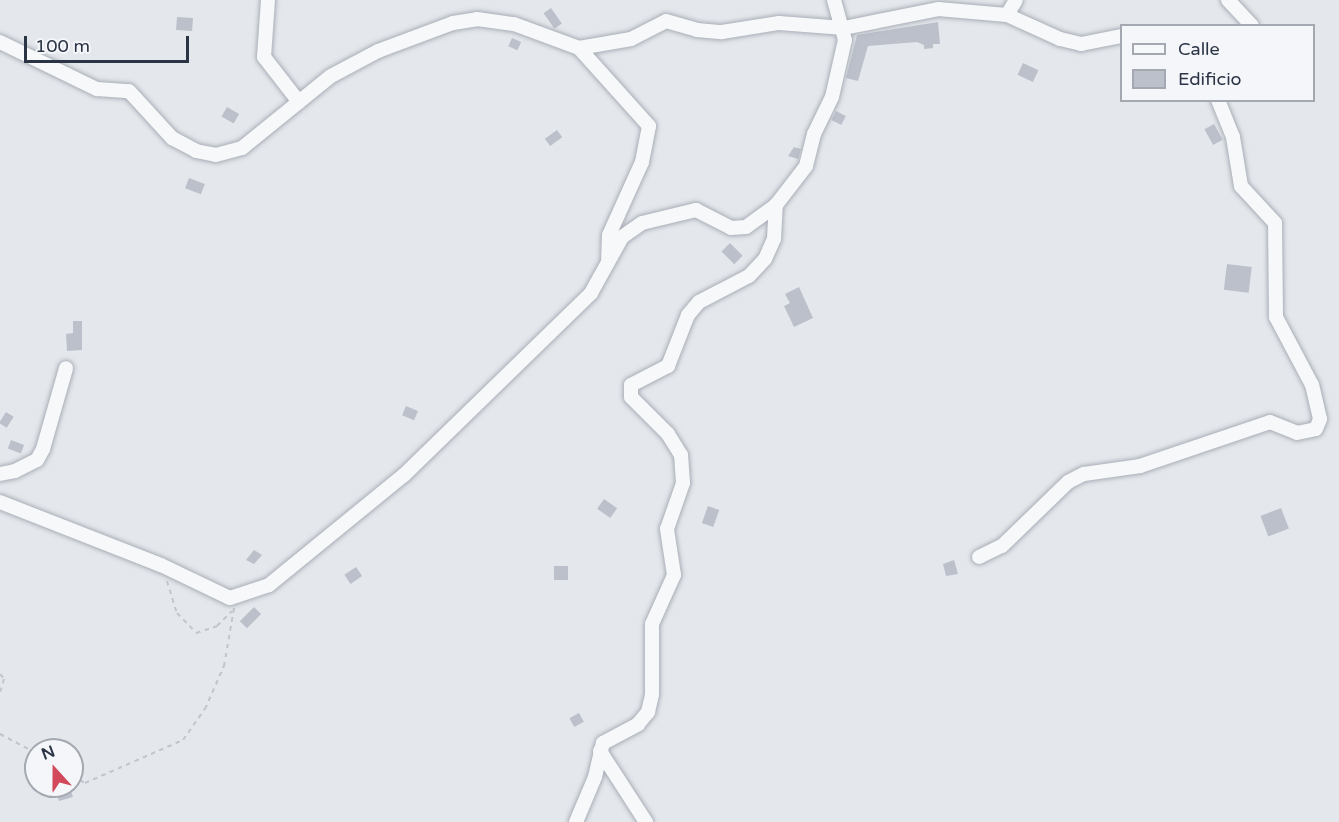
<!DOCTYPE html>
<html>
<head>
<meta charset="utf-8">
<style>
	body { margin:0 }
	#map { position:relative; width:1339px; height:822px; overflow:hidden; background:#e4e7ec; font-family:"Varela Round",sans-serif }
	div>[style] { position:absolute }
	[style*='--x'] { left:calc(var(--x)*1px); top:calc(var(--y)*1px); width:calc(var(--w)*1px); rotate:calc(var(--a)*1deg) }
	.building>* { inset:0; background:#bbc0ca; transform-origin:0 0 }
	.path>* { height:2px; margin-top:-1px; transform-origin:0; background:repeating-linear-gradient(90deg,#c2c5cb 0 4.5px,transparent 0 9px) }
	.roads { filter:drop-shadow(0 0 2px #a9aeb7) drop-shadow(0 0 2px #a9aeb7) }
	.minor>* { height:14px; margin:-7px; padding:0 7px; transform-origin:7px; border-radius:7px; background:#f7f8fa }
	span { translate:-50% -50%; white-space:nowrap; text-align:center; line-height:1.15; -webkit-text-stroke:4.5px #f4f6f9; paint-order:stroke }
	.legend { position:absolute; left:1120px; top:24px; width:195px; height:78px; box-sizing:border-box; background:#f4f6f9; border:2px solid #a4a8b1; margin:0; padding:8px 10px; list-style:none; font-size:18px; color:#2b3445 }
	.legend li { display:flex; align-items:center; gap:12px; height:30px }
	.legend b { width:30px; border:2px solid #a4a8b1 }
	.north { position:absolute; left:24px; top:738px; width:60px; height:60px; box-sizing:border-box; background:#f4f6f9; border:2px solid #a4a8b1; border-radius:50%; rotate:339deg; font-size:16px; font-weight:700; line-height:24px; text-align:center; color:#2b3445 }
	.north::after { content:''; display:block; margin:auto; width:21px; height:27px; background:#d1495b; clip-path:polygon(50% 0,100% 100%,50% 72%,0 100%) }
	.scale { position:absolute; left:24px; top:36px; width:165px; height:27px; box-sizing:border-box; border:3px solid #2b3445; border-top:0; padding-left:8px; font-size:18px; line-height:21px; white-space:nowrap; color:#2b3445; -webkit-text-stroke:4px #f4f6f9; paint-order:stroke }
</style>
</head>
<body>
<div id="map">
	<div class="building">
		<div style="left:551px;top:8px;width:19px;height:9px;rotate:55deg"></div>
		<div style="left:177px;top:17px;width:16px;height:13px;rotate:4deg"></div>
		<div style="clip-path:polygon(938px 22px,940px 44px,933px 44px,933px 48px,924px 49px,924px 45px,917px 42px,868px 46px,858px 81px,846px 78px,857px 35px)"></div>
		<div style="left:512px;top:38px;width:10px;height:9px;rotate:24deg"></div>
		<div style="left:1023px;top:63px;width:17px;height:13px;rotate:25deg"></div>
		<div style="left:227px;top:107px;width:14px;height:11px;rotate:30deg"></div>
		<div style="left:836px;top:111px;width:11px;height:10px;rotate:27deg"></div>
		<div style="left:1214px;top:124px;width:18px;height:11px;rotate:61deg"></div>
		<div style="left:557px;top:130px;width:9px;height:15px;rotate:54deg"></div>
		<div style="clip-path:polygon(794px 147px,801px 149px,798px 159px,788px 156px)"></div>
		<div style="left:189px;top:178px;width:17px;height:11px;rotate:21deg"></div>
		<div style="left:730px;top:243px;width:18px;height:12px;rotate:45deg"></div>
		<div style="left:1227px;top:264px;width:25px;height:26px;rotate:7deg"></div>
		<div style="clip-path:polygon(799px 287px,813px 318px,794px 327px,784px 306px,790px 303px,785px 294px)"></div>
		<div style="clip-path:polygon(73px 321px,82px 321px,82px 350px,67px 351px,66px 334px,73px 333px)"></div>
		<div style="left:406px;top:406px;width:13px;height:10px;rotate:23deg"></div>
		<div style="left:6px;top:412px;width:9px;height:13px;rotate:32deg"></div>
		<div style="left:11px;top:440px;width:14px;height:9px;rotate:21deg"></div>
		<div style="left:604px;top:499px;width:16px;height:12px;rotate:35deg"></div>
		<div style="left:708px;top:506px;width:12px;height:18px;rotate:20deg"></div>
		<div style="left:1281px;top:508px;width:22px;height:22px;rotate:69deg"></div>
		<div style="clip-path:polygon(254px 550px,262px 555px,254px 564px,246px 560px)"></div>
		<div style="clip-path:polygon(954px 560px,958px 574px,946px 576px,943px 564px)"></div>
		<div style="left:554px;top:566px;width:14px;height:14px"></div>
		<div style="left:356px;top:567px;width:11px;height:14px;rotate:56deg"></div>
		<div style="left:254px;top:607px;width:10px;height:20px;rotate:45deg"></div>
		<div style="left:579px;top:713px;width:10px;height:11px;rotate:61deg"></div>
		<div style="clip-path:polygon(69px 786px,73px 797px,59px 801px,55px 788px)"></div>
	</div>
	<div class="path">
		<div style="--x:167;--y:581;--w:34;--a:73"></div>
		<div style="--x:177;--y:613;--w:28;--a:46"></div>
		<div style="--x:196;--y:633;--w:22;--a:-18"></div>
		<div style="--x:217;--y:626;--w:21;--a:-45"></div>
		<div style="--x:0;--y:674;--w:6;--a:51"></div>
		<div style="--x:4;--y:679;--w:14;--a:107"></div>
		<div style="--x:0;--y:734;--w:41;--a:27.8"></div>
		<div style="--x:72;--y:776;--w:15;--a:28"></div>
		<div style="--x:85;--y:783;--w:107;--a:-23.7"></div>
		<div style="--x:183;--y:740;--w:38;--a:-55"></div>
		<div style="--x:205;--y:709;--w:47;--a:-66.2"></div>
		<div style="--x:224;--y:666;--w:59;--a:-80.2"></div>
	</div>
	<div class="roads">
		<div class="minor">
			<div style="--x:268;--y:0;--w:57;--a:94"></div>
			<div style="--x:264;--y:57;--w:57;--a:52.1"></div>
			<div style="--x:1228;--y:0;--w:35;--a:47"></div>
			<div style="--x:1007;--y:15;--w:17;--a:-59"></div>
			<div style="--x:0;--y:42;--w:108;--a:25.9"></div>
			<div style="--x:97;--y:89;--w:32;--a:4"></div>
			<div style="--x:129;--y:91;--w:64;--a:47.5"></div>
			<div style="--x:172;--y:138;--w:27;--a:28"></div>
			<div style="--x:196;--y:151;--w:20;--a:11"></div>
			<div style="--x:216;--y:155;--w:27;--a:-15"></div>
			<div style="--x:242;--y:148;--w:114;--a:-39"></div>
			<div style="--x:331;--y:76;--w:53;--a:-28"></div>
			<div style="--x:378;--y:51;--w:80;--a:-20.5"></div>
			<div style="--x:453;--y:23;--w:24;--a:-9"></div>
			<div style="--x:477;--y:19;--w:37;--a:8"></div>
			<div style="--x:514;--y:24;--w:69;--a:20.3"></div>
			<div style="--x:579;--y:48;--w:53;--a:-9.8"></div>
			<div style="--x:631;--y:39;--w:39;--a:-27"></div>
			<div style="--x:666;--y:21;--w:32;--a:16"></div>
			<div style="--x:697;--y:30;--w:25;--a:5"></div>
			<div style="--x:722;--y:32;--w:58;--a:-9"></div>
			<div style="--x:779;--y:23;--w:65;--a:4.4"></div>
			<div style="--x:844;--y:28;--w:96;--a:-11.4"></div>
			<div style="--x:938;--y:9;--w:69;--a:5"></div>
			<div style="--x:1007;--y:15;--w:58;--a:24.4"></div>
			<div style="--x:1060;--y:39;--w:22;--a:13"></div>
			<div style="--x:1081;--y:44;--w:42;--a:-11"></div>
			<div style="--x:579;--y:48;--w:105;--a:48.1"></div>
			<div style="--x:649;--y:126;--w:37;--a:101"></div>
			<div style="--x:642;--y:162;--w:80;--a:114.3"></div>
			<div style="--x:609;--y:235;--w:24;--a:92"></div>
			<div style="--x:0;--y:474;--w:15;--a:-11"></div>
			<div style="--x:15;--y:471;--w:25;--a:-27"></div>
			<div style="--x:37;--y:460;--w:13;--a:-61"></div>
			<div style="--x:43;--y:449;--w:84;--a:-74.1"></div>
			<div style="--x:0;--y:502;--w:173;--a:21.4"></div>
			<div style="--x:161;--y:565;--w:76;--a:25.6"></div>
			<div style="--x:230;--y:598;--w:41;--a:-18.4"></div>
			<div style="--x:269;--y:585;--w:174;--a:-39.2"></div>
			<div style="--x:404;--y:475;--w:261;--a:-44.2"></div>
			<div style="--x:591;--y:293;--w:64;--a:-61"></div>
			<div style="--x:622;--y:237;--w:24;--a:-35"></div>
			<div style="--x:642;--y:223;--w:56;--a:-13.5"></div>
			<div style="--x:696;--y:210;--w:39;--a:27"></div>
			<div style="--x:731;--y:228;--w:15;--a:-4"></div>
			<div style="--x:746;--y:227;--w:37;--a:-36"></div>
			<div style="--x:776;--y:205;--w:49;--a:-52.4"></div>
			<div style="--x:806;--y:166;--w:33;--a:-76"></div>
			<div style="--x:814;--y:134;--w:41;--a:-64.1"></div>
			<div style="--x:832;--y:97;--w:58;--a:-77.2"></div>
			<div style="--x:845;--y:40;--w:41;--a:-105.4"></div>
			<div style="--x:979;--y:557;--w:25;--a:-26"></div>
			<div style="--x:1002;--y:546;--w:92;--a:-44.1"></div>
			<div style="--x:1068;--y:482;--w:18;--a:-27"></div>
			<div style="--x:1084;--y:474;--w:57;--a:-8.1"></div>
			<div style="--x:1140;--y:466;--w:137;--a:-18.7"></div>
			<div style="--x:1270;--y:422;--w:29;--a:22"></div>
			<div style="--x:1297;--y:433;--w:19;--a:-12"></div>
			<div style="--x:1316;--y:429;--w:11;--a:-68"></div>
			<div style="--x:1320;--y:419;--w:35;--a:-103"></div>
			<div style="--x:1312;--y:385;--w:77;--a:-117.9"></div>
			<div style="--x:1276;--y:317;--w:94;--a:-90.6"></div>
			<div style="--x:1275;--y:223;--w:50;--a:-132.6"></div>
			<div style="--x:1241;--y:186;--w:50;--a:-99.3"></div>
			<div style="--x:1233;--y:137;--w:40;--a:-112"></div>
			<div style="--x:600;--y:751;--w:85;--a:57.1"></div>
			<div style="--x:576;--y:822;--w:49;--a:-67.1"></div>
			<div style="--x:595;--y:777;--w:35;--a:-77"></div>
			<div style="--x:603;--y:743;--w:40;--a:-28"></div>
			<div style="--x:638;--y:724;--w:16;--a:-50"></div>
			<div style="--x:648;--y:712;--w:18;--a:-77"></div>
			<div style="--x:652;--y:694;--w:70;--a:-90"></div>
			<div style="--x:652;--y:624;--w:54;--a:-65.8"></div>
			<div style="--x:674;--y:575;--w:47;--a:-98.7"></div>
			<div style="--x:667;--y:529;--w:49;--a:-70.8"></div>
			<div style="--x:683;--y:483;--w:28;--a:-94"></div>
			<div style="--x:681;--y:455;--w:25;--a:-122"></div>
			<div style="--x:668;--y:434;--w:52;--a:-135"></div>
			<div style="--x:631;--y:397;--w:12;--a:-90"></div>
			<div style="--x:631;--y:385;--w:42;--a:-27.2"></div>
			<div style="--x:668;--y:366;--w:55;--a:-68.6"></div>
			<div style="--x:688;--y:315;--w:17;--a:-50"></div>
			<div style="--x:699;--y:302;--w:56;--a:-27.5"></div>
			<div style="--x:749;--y:276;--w:23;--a:-47"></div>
			<div style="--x:765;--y:259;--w:22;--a:-66"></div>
			<div style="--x:774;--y:239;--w:34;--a:-87"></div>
		</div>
	</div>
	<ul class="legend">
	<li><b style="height:8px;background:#f7f8fa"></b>Calle</li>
	<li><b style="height:16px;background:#bbc0ca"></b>Edificio</li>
	</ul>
	<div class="north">N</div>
	<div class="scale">100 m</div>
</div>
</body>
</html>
